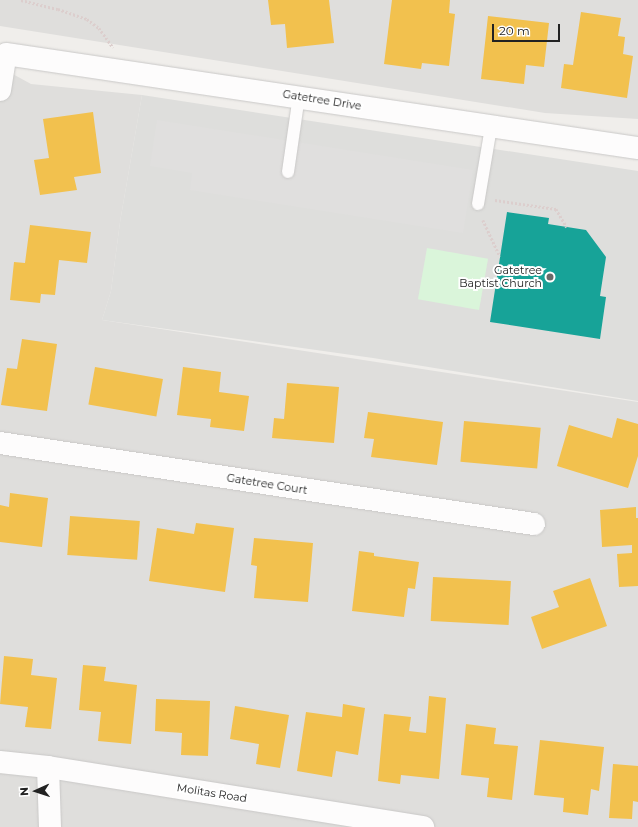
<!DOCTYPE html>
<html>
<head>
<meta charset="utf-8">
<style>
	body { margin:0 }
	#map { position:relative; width:638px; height:827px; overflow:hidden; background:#f0eeeb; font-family:Montserrat,sans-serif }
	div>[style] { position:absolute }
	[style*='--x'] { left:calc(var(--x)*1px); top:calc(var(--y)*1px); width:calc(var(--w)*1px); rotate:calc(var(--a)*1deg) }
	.residential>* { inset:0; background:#dfdedc }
	.religious>* { inset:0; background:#dededc }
	.park>* { inset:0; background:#daf5da; transform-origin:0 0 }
	.parking>* { inset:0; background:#e0dfde }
	.homes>* { inset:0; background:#f2c14e; transform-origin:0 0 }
	.public>* { inset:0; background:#17a398 }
	.path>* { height:2.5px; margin-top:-1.25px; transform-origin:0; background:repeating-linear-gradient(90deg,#dccecd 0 2px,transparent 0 4px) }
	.roads { filter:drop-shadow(0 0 1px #c9c8c7) drop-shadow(0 0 1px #c9c8c7) }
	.lane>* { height:12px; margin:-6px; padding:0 6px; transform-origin:6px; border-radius:6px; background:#fdfcfc }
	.street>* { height:22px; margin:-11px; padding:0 11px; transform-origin:11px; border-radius:11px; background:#fdfcfc }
	.dots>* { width:11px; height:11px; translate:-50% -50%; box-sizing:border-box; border:2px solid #fff; border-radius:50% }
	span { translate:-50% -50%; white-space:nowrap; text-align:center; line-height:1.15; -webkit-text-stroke:4px #fff; paint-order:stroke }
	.street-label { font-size:11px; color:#222 }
	.poi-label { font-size:11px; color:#222 }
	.right { translate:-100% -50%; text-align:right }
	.north { position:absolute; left:16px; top:771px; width:40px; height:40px; -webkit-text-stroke:3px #fff; paint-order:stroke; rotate:267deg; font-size:11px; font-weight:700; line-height:16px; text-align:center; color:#222 }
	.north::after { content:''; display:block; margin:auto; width:14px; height:18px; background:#222; clip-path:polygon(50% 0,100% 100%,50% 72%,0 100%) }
	.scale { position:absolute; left:492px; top:24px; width:68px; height:18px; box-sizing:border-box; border:2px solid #222; border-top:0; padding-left:5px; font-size:12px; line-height:14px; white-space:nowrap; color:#222; -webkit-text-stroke:3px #fff; paint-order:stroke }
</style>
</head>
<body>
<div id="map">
	<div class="residential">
		<div style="clip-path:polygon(0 0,638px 0,638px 119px,545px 113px,0 26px)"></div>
		<div style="clip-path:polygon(0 67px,31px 84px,142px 95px,120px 222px,111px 291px,102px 320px,638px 402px,638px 827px,0 827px)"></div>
	</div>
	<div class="religious">
		<div style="clip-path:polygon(142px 95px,638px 171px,638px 401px,373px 358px,102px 320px,111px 291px,120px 222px)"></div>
	</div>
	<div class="park">
		<div style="left:427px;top:248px;width:62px;height:52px;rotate:10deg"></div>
	</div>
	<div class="parking">
		<div style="clip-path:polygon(157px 120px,473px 170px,463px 233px,190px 190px,192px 173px,150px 166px)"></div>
	</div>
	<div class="homes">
		<div style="clip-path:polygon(268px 0,329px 0,334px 43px,287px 48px,285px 24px,271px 25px)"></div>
		<div style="clip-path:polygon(392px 0,450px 0,449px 13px,455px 14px,449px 66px,422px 63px,421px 69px,384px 64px)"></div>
		<div style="clip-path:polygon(581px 12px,621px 18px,618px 36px,625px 37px,623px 54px,633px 56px,627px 98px,561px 88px,564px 64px,573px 65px)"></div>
		<div style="clip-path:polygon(488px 16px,549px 23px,544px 67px,526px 65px,524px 84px,481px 79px)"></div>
		<div style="clip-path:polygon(93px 112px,101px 173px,74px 177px,77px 190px,40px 195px,34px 160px,49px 158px,43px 119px)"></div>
		<div style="clip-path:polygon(30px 225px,91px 232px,87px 263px,59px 260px,55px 295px,41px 294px,40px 303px,10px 300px,14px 262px,25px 263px)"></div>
		<div style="clip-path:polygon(22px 339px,57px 344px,47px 411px,1px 405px,7px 368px,17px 369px)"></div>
		<div style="left:95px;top:367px;width:69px;height:38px;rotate:10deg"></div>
		<div style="clip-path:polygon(183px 367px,221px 372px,219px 392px,249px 396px,244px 431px,210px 427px,211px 419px,177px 415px)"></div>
		<div style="clip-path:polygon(287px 383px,339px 387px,334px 443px,272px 438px,274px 418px,284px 419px)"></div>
		<div style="clip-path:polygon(368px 412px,443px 422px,437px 465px,371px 457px,374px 439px,364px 438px)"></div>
		<div style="clip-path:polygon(617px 418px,638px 424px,638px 456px,628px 488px,557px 466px,569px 425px,612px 438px)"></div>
		<div style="left:464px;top:421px;width:77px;height:41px;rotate:5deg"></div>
		<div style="clip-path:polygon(10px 493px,48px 498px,42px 547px,0 542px,0 505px,9px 507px)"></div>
		<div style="clip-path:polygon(636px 507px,636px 518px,638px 518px,638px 586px,619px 587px,617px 554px,632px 553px,632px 545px,602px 547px,600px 510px)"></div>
		<div style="left:70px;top:516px;width:70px;height:39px;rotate:4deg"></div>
		<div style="clip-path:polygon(196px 523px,234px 528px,225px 592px,149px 581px,157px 528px,194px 534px)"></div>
		<div style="clip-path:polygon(254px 538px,313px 543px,308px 602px,254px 598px,257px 566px,251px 565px)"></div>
		<div style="clip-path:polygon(359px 551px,374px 553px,374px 556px,419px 562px,415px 589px,408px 588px,404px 617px,352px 611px)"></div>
		<div style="left:433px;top:577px;width:78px;height:44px;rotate:3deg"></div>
		<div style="clip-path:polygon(590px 578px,607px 626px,542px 649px,531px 617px,559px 607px,553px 591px)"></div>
		<div style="clip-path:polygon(4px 656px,33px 659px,31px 675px,57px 678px,51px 729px,25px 727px,28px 707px,0 704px)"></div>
		<div style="clip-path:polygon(83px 665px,106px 667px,104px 681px,137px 685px,131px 744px,98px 741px,101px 712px,79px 710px)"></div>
		<div style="clip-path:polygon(429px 696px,446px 698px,439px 779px,401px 775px,400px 784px,378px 781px,384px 714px,411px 717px,409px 731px,426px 733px)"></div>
		<div style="clip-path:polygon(156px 699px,210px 701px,208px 756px,181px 755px,182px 733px,155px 731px)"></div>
		<div style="clip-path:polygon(343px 704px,365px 708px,358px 755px,336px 751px,332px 777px,297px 771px,306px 712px,342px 717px)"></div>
		<div style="clip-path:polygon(235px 706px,289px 715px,280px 768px,256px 764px,259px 744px,230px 739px)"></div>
		<div style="clip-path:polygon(466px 724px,496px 728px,494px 744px,518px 746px,512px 800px,487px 797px,489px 778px,461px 775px)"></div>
		<div style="clip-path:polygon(540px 740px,604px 747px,599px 791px,591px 789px,588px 815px,563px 812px,564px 798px,534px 795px)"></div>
		<div style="clip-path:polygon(613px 764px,638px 766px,638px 802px,633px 801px,632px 819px,609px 818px)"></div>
	</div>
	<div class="public">
		<div style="clip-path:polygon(507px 212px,549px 218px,548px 224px,586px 230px,606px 257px,600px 296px,606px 297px,600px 339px,490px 322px)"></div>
	</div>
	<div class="path">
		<div style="--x:21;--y:0;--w:38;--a:14"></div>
		<div style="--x:58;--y:9;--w:31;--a:19"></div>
		<div style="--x:87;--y:19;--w:15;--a:37"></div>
		<div style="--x:99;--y:28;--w:24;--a:54"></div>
		<div style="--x:495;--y:200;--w:62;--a:8.4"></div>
		<div style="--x:556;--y:209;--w:21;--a:59"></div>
		<div style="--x:483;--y:220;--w:40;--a:65"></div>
	</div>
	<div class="roads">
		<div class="lane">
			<div style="--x:288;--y:172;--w:77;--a:-81.8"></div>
			<div style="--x:478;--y:204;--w:78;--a:-80.4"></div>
		</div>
		<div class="street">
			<div style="--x:0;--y:90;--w:36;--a:-81"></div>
			<div style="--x:6;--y:54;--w:639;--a:8.46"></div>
			<div style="--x:0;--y:443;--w:540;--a:8.63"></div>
			<div style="--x:0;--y:762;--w:48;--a:5.9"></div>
			<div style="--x:48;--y:767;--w:380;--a:9.1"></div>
			<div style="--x:48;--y:767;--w:60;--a:88.1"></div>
		</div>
	</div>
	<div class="dots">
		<div style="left:550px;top:277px;background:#6a6968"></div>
	</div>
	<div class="street-label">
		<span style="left:322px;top:100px;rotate:9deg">Gatetree Drive</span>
		<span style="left:267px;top:484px;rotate:9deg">Gatetree Court</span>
		<span style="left:212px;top:793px;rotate:9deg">Molitas Road</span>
	</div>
	<div class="poi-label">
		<span class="right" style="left:542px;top:277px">Gatetree<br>Baptist Church</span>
	</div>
	<div class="north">N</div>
	<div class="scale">20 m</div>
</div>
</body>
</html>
